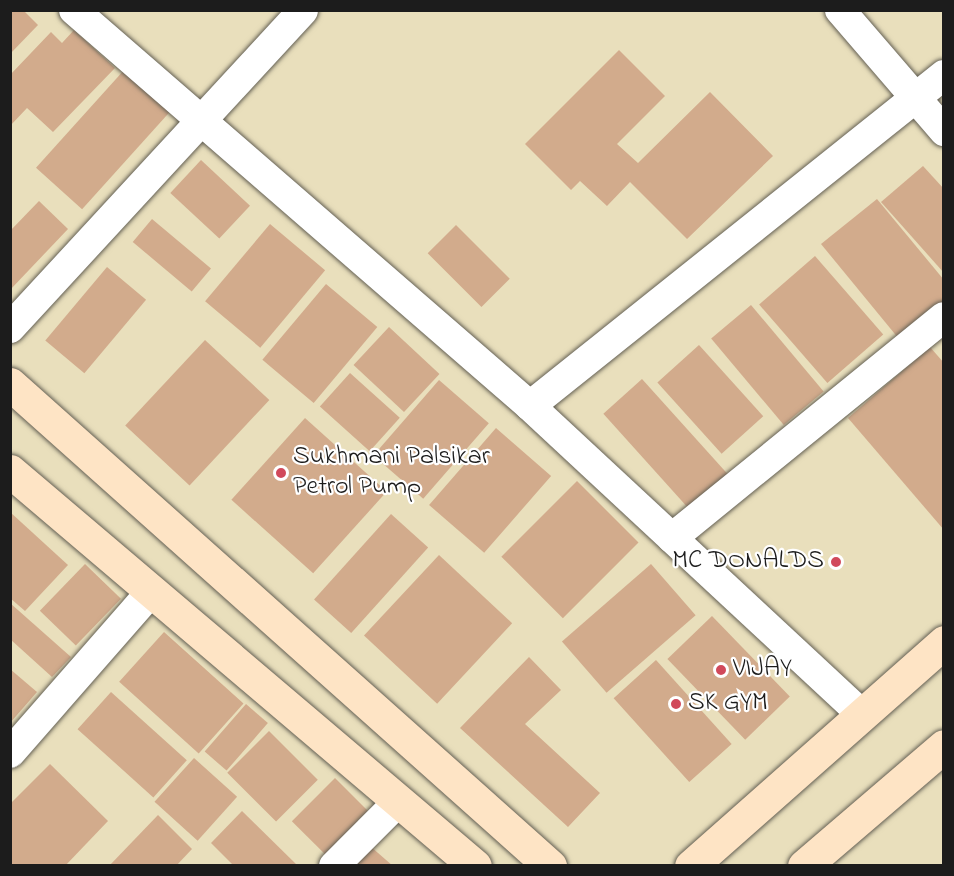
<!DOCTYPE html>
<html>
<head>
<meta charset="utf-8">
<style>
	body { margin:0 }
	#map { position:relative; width:954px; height:876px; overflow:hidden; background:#e9dfbc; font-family:"Indie Flower",sans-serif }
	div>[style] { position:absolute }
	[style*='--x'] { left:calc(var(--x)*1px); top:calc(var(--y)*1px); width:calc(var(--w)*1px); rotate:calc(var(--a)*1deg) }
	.building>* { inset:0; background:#d2ab8c; transform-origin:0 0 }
	.roads { filter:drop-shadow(0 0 2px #646054) drop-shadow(0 0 2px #646054) }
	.street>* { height:30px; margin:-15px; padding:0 15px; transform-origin:15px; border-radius:15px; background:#fff }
	.secondary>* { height:33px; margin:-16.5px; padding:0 16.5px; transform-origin:16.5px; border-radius:16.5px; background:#fee4c5 }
	.dots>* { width:16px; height:16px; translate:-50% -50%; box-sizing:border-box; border:3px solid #fff; border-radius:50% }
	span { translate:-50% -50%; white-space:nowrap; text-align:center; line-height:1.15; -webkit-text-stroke:4.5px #fff; paint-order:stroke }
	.poi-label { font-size:26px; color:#1c1c1c }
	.left { translate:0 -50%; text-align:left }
	.right { translate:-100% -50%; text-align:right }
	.frame { position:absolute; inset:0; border:12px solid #1c1c1c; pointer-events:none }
</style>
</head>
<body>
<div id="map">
	<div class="building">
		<div style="clip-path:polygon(10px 10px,23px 10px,38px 25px,10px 54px)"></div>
		<div style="clip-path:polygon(74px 30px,115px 68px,53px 132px,27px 108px,10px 126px,10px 75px,51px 32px,62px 43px)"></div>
		<div style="clip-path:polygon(619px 50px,665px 96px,617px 144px,638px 163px,710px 92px,773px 156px,687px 239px,630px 182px,607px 206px,580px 181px,571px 190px,525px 144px)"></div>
		<div style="left:125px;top:69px;width:62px;height:133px;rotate:42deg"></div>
		<div style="left:201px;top:160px;width:67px;height:45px;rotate:43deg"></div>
		<div style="clip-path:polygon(923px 166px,944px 189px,944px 273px,881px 202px)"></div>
		<div style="clip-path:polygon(877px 199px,944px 280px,944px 303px,899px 339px,821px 244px)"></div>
		<div style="clip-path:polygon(39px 201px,68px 229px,10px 290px,10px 231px)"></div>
		<div style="left:152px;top:219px;width:77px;height:30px;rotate:40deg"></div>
		<div style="left:270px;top:224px;width:72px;height:101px;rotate:40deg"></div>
		<div style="left:456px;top:225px;width:76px;height:40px;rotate:45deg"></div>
		<div style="left:815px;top:256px;width:104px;height:74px;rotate:49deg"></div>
		<div style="left:107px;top:267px;width:51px;height:96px;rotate:40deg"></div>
		<div style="left:326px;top:284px;width:67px;height:99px;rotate:40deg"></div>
		<div style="left:751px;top:305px;width:113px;height:52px;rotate:50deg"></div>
		<div style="left:389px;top:327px;width:69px;height:52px;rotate:43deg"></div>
		<div style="left:205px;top:340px;width:88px;height:117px;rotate:43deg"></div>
		<div style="left:699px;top:345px;width:96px;height:56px;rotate:48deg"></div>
		<div style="clip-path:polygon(930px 347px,944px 363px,944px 530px,848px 418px)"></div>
		<div style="left:350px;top:373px;width:67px;height:45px;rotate:42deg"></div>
		<div style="left:642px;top:379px;width:134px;height:52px;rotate:48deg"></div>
		<div style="left:439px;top:380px;width:66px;height:100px;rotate:41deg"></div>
		<div style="left:305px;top:418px;width:110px;height:110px;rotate:42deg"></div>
		<div style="left:496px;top:428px;width:73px;height:102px;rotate:41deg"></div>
		<div style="left:577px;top:481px;width:87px;height:107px;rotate:45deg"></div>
		<div style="clip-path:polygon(10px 512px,68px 565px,25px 611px,10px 598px)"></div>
		<div style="left:391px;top:514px;width:50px;height:115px;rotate:42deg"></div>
		<div style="left:439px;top:555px;width:100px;height:110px;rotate:43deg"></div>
		<div style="left:85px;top:564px;width:50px;height:65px;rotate:44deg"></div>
		<div style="left:651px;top:564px;width:68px;height:118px;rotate:49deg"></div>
		<div style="clip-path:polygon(10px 603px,71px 657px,52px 677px,10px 639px)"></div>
		<div style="left:712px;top:616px;width:112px;height:62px;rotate:46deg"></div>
		<div style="left:164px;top:632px;width:107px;height:67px;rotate:42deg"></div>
		<div style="clip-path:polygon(529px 657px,561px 690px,525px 724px,600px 793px,568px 827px,460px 728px)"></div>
		<div style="left:656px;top:660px;width:113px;height:57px;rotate:48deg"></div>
		<div style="clip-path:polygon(10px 669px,37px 692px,10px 723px)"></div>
		<div style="left:111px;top:692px;width:102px;height:50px;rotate:42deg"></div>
		<div style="left:246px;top:704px;width:29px;height:63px;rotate:41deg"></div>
		<div style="left:269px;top:731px;width:69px;height:59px;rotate:45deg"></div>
		<div style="left:194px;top:758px;width:58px;height:59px;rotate:42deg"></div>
		<div style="clip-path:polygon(50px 764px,108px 821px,65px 866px,10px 866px,10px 804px)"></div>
		<div style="left:335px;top:778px;width:47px;height:61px;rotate:45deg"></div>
		<div style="clip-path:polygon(242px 811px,298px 866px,234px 866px,211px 843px)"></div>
		<div style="clip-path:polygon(158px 815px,192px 849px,176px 866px,109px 866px)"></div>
		<div style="clip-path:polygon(370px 846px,393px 866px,352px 866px)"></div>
	</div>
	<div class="roads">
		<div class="street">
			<div style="--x:74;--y:10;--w:604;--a:40.97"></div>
			<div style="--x:530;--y:406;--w:451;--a:42.9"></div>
			<div style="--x:840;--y:10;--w:160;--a:49.3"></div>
			<div style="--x:10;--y:328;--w:432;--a:-47.3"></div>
			<div style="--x:530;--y:406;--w:530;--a:-38.64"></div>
			<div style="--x:672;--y:538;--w:350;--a:-39.1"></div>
			<div style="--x:10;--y:753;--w:215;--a:-48.8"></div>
			<div style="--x:334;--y:866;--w:92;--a:-45"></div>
		</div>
		<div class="secondary">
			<div style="--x:10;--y:384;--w:724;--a:41.75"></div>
			<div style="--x:10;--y:471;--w:610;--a:40.35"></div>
			<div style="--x:691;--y:866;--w:338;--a:-41.5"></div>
			<div style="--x:804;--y:866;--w:184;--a:-40.6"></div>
		</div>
	</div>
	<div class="dots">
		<div style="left:281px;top:473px;background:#d1495b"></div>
		<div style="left:836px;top:562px;background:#d1495b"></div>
		<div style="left:721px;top:670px;background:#d1495b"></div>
		<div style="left:676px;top:704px;background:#d1495b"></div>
	</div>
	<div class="poi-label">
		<span class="left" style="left:293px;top:473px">Sukhmani Palsikar<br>Petrol Pump</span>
		<span class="right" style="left:824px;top:562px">MC DONALDS</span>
		<span class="left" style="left:733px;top:670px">VIJAY</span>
		<span class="left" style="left:688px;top:704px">SK GYM</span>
	</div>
	<div class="frame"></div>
</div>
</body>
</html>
